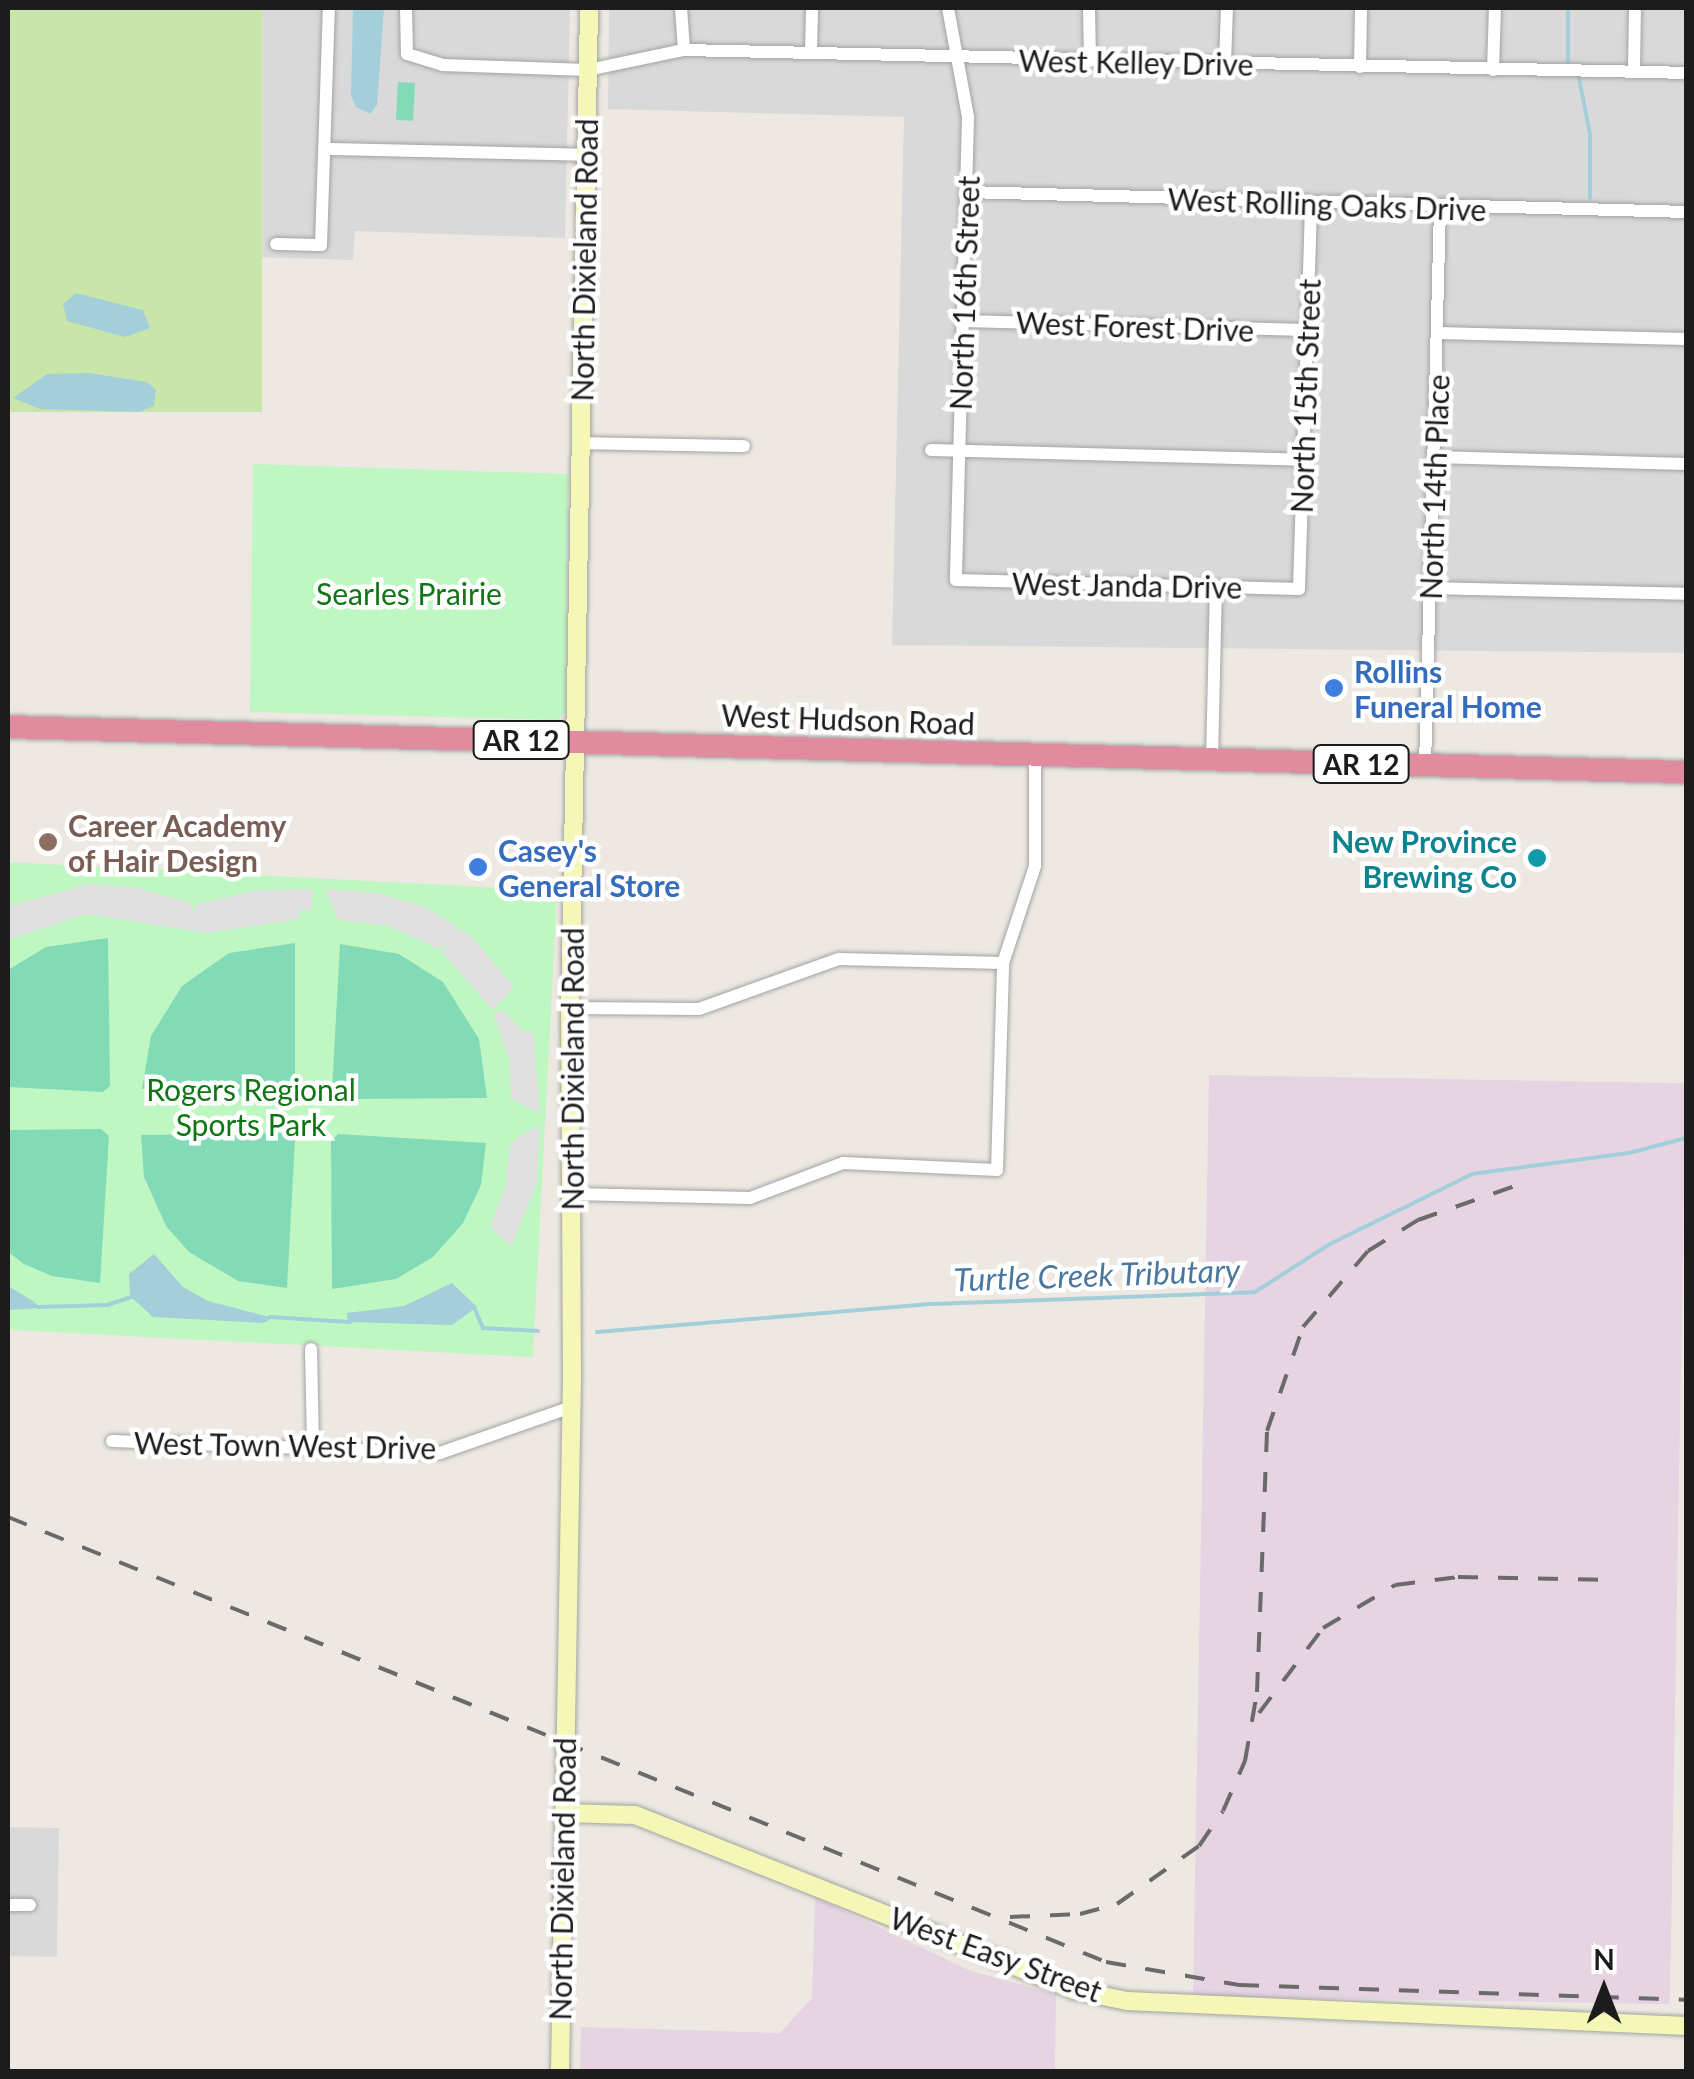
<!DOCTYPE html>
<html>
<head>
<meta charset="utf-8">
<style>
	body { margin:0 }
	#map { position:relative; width:1694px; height:2079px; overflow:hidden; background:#ede9e2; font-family:Lato,sans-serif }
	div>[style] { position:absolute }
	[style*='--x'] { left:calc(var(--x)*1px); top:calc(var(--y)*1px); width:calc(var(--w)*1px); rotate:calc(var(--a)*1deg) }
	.residential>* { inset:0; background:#dad9d9; transform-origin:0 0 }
	.industrial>* { inset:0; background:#e6d4e3; transform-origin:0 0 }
	.grass>* { inset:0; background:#c8e6a9; transform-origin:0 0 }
	.park>* { inset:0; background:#bff7c2; transform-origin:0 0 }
	.pitch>* { inset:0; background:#82dab6; transform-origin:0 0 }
	.parking>* { inset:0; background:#e0e0e0 }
	.water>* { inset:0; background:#a3cfda }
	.stream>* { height:4px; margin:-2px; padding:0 2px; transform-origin:2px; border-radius:2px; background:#a3cfda }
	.roads { filter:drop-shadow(0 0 2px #a3a3a3) drop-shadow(0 0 2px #a3a3a3) }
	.street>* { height:12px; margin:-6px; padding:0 6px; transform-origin:6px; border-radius:6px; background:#fff }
	.secondary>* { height:18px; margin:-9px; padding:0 9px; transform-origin:9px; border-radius:9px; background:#f5f7b6 }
	.highway>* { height:22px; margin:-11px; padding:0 11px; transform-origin:11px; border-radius:11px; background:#e38b9e }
	.rail>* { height:4px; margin-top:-2px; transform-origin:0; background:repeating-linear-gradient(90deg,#6a6a6a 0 20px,transparent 0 40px) }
	.dots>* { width:28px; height:28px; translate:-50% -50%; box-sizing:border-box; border:5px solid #fff; border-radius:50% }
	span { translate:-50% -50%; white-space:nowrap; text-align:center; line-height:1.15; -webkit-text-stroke:9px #fff; paint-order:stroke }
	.shield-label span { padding:2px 8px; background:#fff; border:2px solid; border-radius:8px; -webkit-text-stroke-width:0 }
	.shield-label { font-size:28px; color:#1c1c1c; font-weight:700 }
	.street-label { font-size:30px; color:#1c1c1c }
	.park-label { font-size:30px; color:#0f7515 }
	.shop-label { font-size:30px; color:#366cbe; font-weight:700 }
	.left { translate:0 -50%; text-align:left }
	.education-label { font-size:30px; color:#785e54; font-weight:700 }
	.culture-label { font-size:30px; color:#0d838f; font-weight:700 }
	.right { translate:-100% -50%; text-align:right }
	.water-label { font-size:32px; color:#4977a0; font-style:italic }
	.frame { position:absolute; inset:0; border:10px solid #1c1c1c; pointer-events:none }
	.north { position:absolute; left:1554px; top:1939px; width:100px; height:100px; -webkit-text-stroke:8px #fff; paint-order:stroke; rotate:0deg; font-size:28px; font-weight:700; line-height:40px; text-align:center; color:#1c1c1c }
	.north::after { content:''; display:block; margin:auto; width:35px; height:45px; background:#1c1c1c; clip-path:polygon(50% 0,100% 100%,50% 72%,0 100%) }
</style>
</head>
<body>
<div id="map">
	<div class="residential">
		<div style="clip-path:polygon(262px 8px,570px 8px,565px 238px,355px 231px,353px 260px,256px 257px)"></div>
		<div style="clip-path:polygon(609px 8px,1686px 8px,1686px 653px,892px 645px,904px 117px,608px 109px)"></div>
		<div style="left:8px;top:1827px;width:51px;height:129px;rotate:1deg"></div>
	</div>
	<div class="industrial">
		<div style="left:1209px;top:1075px;width:477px;height:921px;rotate:1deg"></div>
		<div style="clip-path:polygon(815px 1897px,971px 1971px,1056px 1994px,1055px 2071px,580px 2071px,581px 2027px,780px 2033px,812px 1998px)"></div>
	</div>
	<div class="grass">
		<div style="left:8px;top:8px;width:254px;height:404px"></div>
	</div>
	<div class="park">
		<div style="clip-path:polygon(253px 464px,569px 474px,566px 711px,558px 720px,250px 712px)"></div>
		<div style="left:8px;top:862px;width:550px;height:467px;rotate:3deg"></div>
	</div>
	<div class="pitch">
		<div style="left:398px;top:82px;width:17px;height:38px;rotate:3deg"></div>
		<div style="clip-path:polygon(108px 938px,110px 1086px,103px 1092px,8px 1087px,8px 970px,46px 947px)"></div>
		<div style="clip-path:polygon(295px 943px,295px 1090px,266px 1098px,142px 1089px,151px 1036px,182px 986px,229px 953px)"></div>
		<div style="clip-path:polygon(340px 944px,399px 954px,443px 982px,479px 1039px,487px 1098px,339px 1099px,332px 1091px)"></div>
		<div style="clip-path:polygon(101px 1129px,109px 1136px,100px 1283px,52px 1276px,24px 1264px,8px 1252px,8px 1130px)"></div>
		<div style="clip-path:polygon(288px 1133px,295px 1140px,287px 1288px,238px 1281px,189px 1252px,166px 1226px,144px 1177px,141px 1135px)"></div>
		<div style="clip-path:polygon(338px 1134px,486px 1143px,481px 1185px,463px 1223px,433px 1257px,396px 1279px,332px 1289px,331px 1142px)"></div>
	</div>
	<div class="parking">
		<div style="clip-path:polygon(90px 884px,138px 888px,191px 903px,193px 913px,196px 904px,258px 890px,313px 889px,312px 910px,300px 910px,300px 919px,207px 933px,86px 914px,8px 940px,8px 906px)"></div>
		<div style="clip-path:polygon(325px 889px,377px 893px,425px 907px,457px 926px,453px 934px,460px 928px,471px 936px,514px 987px,493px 1010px,442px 952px,446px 943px,439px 949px,389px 926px,338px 920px)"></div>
		<div style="clip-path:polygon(502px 1010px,524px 1032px,533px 1031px,540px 1114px,511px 1098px,509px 1059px,494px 1014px)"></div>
		<div style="clip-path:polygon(533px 1128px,540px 1128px,537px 1183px,511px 1247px,490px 1227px,506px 1185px,510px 1143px)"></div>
	</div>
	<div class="water">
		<div style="clip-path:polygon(353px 8px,384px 8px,377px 105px,370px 114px,356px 107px,351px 96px)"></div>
		<div style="clip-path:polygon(76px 293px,143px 310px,150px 328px,125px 337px,67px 321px,63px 304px)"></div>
		<div style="clip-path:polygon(89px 373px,147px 382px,156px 390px,154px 406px,139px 412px,40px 409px,13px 398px,47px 374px)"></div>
		<div style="clip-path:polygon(154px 1254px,183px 1287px,208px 1301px,273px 1318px,263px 1323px,153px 1317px,130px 1296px,129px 1274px)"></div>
		<div style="clip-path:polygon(452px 1283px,477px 1307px,452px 1325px,348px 1322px,347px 1313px,404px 1306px)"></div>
		<div style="clip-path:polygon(8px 1286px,33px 1301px,41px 1308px,8px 1310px)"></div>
	</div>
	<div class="stream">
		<div style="--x:1568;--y:8;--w:54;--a:90"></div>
		<div style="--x:1579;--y:78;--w:57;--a:78.9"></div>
		<div style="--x:1590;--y:134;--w:64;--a:90"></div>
		<div style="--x:38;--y:1307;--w:69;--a:-1.7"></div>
		<div style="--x:107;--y:1305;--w:26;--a:-18"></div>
		<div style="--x:474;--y:1307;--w:23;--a:67"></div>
		<div style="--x:483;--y:1328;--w:55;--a:3.1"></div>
		<div style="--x:270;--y:1317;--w:80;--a:3.6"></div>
		<div style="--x:597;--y:1332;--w:337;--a:-4.8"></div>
		<div style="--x:933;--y:1304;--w:322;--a:-2.1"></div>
		<div style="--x:1255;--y:1292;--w:89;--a:-32.6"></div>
		<div style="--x:1330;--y:1244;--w:158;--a:-26.2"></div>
		<div style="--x:1472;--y:1174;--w:158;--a:-7.6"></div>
		<div style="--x:1629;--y:1153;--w:59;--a:-14.7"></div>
	</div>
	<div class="roads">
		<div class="street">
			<div style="--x:406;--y:8;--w:46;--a:88.8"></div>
			<div style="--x:407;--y:54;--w:37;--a:17"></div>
			<div style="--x:442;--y:65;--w:146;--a:2"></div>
			<div style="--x:588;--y:70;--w:98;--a:-11.8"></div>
			<div style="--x:684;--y:50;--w:1002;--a:1.31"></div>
			<div style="--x:681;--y:8;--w:42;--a:85.9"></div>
			<div style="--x:948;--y:8;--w:111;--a:79.6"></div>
			<div style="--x:968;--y:117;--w:463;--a:91.5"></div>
			<div style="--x:956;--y:580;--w:343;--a:1.5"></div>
			<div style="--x:1299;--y:589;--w:385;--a:-88.2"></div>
			<div style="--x:1089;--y:8;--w:53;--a:88.9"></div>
			<div style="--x:811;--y:53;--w:45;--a:-88.7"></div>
			<div style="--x:1225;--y:64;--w:56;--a:-88"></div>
			<div style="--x:1360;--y:67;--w:59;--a:-89"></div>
			<div style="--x:1493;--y:70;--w:62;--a:-88.2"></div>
			<div style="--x:1634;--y:70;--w:62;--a:-89.1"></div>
			<div style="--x:327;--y:149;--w:262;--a:1.3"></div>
			<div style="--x:967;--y:192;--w:719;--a:1.59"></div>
			<div style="--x:276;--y:244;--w:45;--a:1.3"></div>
			<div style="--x:321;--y:245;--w:237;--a:-88.1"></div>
			<div style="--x:963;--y:321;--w:344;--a:1.5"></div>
			<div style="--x:1439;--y:333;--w:247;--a:1.4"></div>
			<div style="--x:581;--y:443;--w:163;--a:1.1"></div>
			<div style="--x:931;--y:450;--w:373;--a:1.5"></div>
			<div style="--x:1435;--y:457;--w:251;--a:1.6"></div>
			<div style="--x:1431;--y:588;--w:255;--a:1.3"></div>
			<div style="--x:1212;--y:760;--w:173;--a:-88.7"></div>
			<div style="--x:1425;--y:766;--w:558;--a:-88.46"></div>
			<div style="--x:570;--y:1008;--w:129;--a:0.4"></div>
			<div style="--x:699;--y:1009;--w:149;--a:-19.7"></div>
			<div style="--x:839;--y:959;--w:164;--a:1.4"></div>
			<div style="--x:572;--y:1194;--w:178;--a:1.3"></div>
			<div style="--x:750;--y:1198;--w:99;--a:-20.6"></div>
			<div style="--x:843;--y:1163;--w:154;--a:2.6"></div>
			<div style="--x:997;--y:1170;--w:207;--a:-88.3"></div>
			<div style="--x:1003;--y:963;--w:102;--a:-71.7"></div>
			<div style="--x:1035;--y:866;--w:112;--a:-90"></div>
			<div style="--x:311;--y:1349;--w:98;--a:88.8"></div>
			<div style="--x:112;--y:1441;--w:328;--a:2.1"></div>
			<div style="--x:440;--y:1453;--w:139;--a:-19.3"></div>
			<div style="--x:8;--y:1905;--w:22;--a:0"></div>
		</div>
		<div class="secondary">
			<div style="--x:563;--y:1813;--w:72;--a:1.6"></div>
			<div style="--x:635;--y:1815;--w:473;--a:21.7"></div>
			<div style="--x:1074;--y:1990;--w:54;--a:11.7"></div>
			<div style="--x:1127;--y:2001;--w:560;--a:2.56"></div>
			<div style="--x:560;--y:2072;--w:692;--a:-89.01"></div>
			<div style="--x:572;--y:1380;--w:372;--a:-90.3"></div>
			<div style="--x:570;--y:1008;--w:1000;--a:-88.91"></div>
		</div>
		<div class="highway">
			<div style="--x:8;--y:727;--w:1679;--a:1.54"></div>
		</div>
	</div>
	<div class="rail">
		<div style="--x:8;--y:1517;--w:1185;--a:22.06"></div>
		<div style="--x:1106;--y:1962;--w:135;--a:9.8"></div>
		<div style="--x:1239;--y:1985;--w:447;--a:1.9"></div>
		<div style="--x:1259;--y:1713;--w:106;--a:-53"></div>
		<div style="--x:1323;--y:1628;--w:84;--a:-30.8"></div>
		<div style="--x:1395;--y:1585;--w:64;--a:-7.2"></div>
		<div style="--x:1458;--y:1577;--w:158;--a:1.1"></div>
		<div style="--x:1010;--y:1917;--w:70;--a:-2.5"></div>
		<div style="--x:1080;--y:1914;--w:38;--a:-15"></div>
		<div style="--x:1117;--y:1904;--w:100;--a:-35.3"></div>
		<div style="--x:1199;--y:1846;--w:42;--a:-55.6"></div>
		<div style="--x:1223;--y:1811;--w:55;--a:-66.3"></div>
		<div style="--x:1245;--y:1761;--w:70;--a:-80.1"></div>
		<div style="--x:1257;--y:1692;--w:261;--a:-87.8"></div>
		<div style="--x:1267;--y:1431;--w:110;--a:-70.9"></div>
		<div style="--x:1303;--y:1327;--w:100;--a:-49.5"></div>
		<div style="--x:1368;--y:1251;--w:59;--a:-31.8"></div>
		<div style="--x:1418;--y:1220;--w:109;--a:-19.3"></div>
	</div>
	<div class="dots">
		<div style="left:1334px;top:688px;background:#3f7fe0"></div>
		<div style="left:48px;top:842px;background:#8d6e63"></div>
		<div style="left:1537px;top:858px;background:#0f9aa8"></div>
		<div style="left:478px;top:867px;background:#3f7fe0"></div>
	</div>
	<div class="shield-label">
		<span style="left:521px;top:740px">AR 12</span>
		<span style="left:1361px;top:764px">AR 12</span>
	</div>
	<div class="street-label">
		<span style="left:1136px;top:62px;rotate:1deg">West Kelley Drive</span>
		<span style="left:1327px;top:204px;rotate:2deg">West Rolling Oaks Drive</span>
		<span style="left:584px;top:260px;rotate:-89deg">North Dixieland Road</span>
		<span style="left:964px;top:293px;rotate:-88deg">North 16th Street</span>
		<span style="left:1135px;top:326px;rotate:2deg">West Forest Drive</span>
		<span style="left:1305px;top:396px;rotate:-88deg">North 15th Street</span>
		<span style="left:1434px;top:487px;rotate:-88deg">North 14th Place</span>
		<span style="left:1127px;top:585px;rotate:1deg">West Janda Drive</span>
		<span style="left:848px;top:719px;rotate:2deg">West Hudson Road</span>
		<span style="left:572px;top:1069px;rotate:-90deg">North Dixieland Road</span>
		<span style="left:285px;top:1445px;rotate:1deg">West Town West Drive</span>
		<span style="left:562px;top:1879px;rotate:-89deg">North Dixieland Road</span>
		<span style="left:996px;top:1954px;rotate:20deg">West Easy Street</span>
	</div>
	<div class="park-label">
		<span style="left:409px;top:593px">Searles Prairie</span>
		<span style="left:251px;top:1106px">Rogers Regional<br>Sports Park</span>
	</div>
	<div class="shop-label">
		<span class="left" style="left:1354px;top:688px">Rollins<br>Funeral Home</span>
		<span class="left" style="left:498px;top:867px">Casey's<br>General Store</span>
	</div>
	<div class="education-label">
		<span class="left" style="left:68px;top:842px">Career Academy<br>of Hair Design</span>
	</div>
	<div class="culture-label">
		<span class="right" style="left:1517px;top:858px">New Province<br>Brewing Co</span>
	</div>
	<div class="water-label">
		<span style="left:1097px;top:1275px;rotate:-2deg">Turtle Creek Tributary</span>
	</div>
	<div class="frame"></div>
	<div class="north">N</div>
</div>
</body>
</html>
